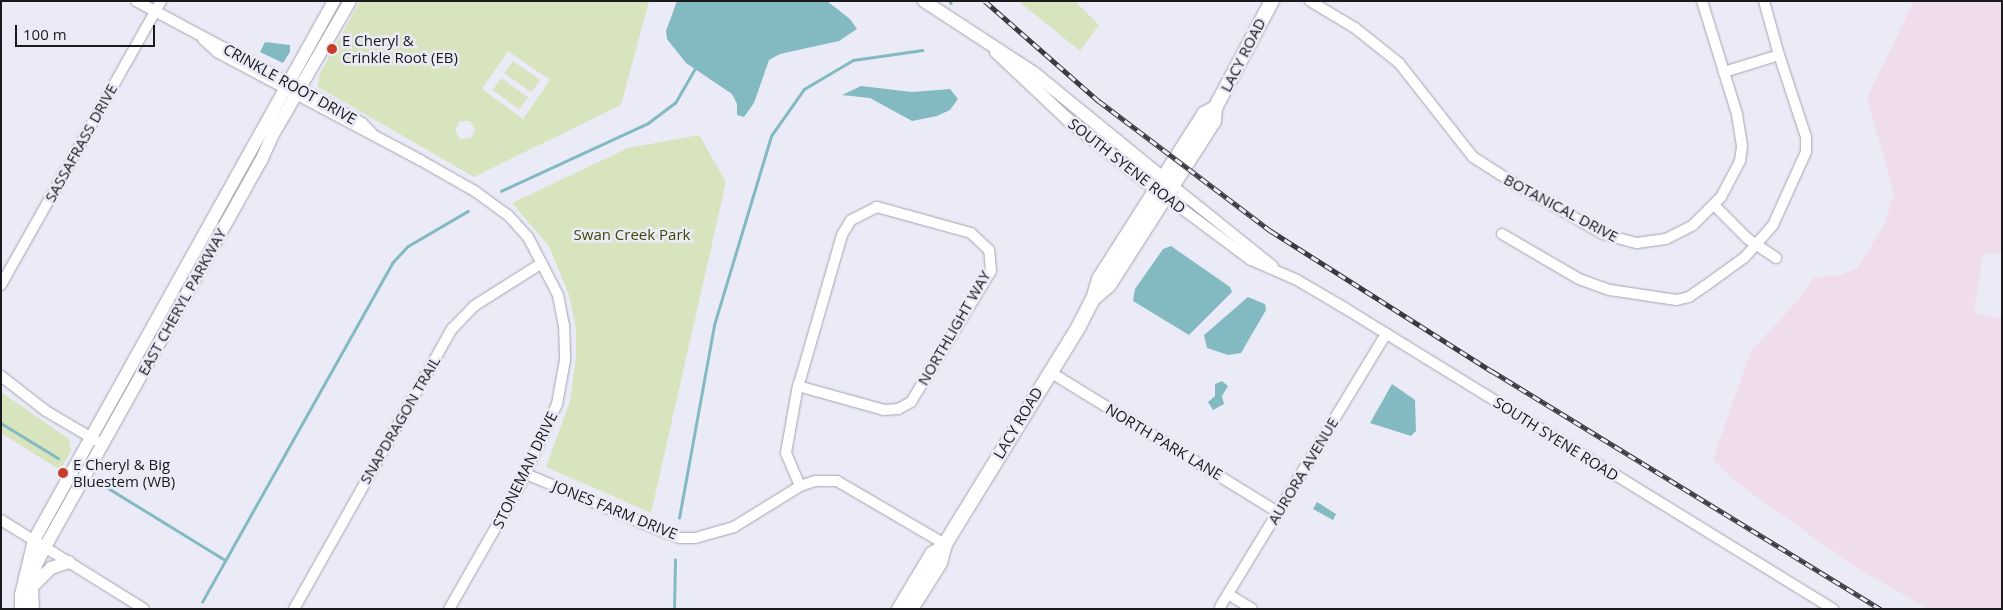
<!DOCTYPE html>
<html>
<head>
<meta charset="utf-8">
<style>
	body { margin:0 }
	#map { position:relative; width:2003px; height:610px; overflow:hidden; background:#ebebf8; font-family:"Open Sans",sans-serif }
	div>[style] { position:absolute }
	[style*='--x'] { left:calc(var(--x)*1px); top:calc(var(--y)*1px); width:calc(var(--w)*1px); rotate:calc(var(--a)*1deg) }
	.industrial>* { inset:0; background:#efdcec }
	.green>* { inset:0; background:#d8e4bd; transform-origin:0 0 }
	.water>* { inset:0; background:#83bac2 }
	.stream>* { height:2.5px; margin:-1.25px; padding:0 1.25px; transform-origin:1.25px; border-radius:1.25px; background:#83bac2 }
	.roads { filter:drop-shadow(0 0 1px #a4a4af) drop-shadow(0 0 1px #a4a4af) }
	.minor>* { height:10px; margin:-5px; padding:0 5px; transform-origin:5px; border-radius:5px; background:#fff }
	.tertiary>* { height:12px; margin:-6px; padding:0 6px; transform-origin:6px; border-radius:6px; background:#fff }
	.secondary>* { height:14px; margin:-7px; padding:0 7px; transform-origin:7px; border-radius:7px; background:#fff }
	.rail>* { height:4.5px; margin-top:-2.25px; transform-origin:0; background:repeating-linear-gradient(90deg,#ebebf8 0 8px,#3a3a40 0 16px); box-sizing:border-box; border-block:1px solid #3a3a40 }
	.dots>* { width:14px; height:14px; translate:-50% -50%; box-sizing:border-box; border:2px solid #ebebf8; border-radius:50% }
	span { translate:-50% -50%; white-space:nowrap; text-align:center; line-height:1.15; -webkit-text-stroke:5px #ebebf8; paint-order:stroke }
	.poi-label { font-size:15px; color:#19191e }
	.left { translate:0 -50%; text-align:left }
	.street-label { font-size:15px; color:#19191e }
	.park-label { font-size:15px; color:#3b4906 }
	.frame { position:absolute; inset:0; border:2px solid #19191e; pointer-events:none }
	.scale { position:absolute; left:15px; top:25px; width:140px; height:22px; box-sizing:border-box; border:2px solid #19191e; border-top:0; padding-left:6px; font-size:15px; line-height:18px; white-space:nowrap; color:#19191e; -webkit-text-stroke:4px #ebebf8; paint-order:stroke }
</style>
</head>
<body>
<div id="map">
	<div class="industrial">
		<div style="clip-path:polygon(1914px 1px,2002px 1px,2002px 253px,1983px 253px,1974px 314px,2002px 318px,2002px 609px,1928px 609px,1852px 565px,1736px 482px,1713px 459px,1751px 351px,1802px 296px,1813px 278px,1841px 275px,1857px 268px,1885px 224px,1894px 193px,1867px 98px)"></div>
	</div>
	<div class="green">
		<div style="clip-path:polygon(evenodd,360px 1px,649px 1px,621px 105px,474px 177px,318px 87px,319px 75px,360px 1px,508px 51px,550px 80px,523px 119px,482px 89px,508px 51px,360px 1px,460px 121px,470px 121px,475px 129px,471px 138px,460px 139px,455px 130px,460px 121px)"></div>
		<div style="clip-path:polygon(1018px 1px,1075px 1px,1099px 25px,1080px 51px)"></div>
		<div style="left:513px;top:61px;width:33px;height:15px;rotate:35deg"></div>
		<div style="left:501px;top:78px;width:33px;height:15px;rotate:35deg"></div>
		<div style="clip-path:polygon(699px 135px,726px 182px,651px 513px,546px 467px,570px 401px,576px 358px,576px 328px,569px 295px,549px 246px,512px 203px,628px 148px)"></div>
		<div style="clip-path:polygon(1px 392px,69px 439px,71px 451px,60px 470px,1px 433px)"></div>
	</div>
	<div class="water">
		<div style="clip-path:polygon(677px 1px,827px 1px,850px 19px,857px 29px,839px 41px,780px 54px,769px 60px,754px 103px,744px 117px,737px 115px,737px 104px,732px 94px,686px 63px,667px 39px,666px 31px)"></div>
		<div style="clip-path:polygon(265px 42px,290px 45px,290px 52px,283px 63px,260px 52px)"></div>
		<div style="clip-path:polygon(861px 86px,912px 92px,950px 89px,958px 99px,950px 110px,937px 116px,912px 121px,870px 98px,842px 95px)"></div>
		<div style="clip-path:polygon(1171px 246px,1230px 287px,1232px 292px,1189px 335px,1133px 301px,1135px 289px,1163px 249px)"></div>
		<div style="clip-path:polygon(1248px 297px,1265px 304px,1266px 310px,1241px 353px,1228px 355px,1207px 348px,1204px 335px)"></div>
		<div style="clip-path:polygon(1222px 381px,1228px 386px,1222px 396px,1224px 404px,1213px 410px,1208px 402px,1215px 396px,1215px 384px)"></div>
		<div style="clip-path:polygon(1392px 384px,1415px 400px,1416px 431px,1411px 436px,1370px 423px)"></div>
		<div style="clip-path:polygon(1317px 502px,1336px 514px,1333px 520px,1313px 509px)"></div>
	</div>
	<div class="stream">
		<div style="--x:950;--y:1;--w:2;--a:63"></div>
		<div style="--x:501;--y:191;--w:162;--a:-24.8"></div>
		<div style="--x:648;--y:123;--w:34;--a:-37"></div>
		<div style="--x:675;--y:103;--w:39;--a:-60"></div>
		<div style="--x:1;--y:423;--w:67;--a:31.6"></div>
		<div style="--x:100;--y:483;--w:147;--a:31.6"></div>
		<div style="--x:679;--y:518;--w:196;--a:-79.7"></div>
		<div style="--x:714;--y:325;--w:197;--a:-73.2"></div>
		<div style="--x:771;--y:136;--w:57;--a:-54.9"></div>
		<div style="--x:804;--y:89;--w:57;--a:-30.6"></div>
		<div style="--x:853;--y:60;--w:70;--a:-8.2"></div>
		<div style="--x:202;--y:602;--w:389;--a:-60.7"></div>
		<div style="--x:392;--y:263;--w:23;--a:-47"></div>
		<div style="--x:408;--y:246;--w:69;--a:-30.3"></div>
		<div style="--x:674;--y:609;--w:49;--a:-88.8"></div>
	</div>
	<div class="roads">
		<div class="minor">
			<div style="--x:136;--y:1;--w:206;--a:28.1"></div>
			<div style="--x:318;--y:98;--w:51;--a:29.6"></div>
			<div style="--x:362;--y:123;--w:13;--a:45"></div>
			<div style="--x:1310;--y:1;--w:52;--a:31"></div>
			<div style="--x:1355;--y:28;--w:56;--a:38.5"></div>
			<div style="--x:1399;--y:63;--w:120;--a:51.8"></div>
			<div style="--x:1473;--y:157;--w:50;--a:32.7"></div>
			<div style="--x:1515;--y:184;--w:101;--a:29.6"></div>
			<div style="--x:1603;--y:234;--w:35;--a:15"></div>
			<div style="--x:1637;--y:243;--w:29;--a:-8"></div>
			<div style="--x:1666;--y:239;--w:30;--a:-27"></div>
			<div style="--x:1693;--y:225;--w:40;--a:-45"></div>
			<div style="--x:1721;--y:197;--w:41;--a:-62.2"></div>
			<div style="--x:1740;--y:161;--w:15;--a:-82"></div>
			<div style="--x:1742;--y:146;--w:32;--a:-99"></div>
			<div style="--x:1737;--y:114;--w:118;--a:-107.2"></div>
			<div style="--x:1764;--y:1;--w:56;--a:74.5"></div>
			<div style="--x:203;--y:39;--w:19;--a:43"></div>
			<div style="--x:217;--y:52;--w:230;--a:28"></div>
			<div style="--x:420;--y:160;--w:64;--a:29.7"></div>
			<div style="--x:476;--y:192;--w:39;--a:36"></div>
			<div style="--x:508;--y:215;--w:30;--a:48"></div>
			<div style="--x:528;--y:237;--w:65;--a:62.7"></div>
			<div style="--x:558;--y:295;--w:31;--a:79"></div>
			<div style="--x:564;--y:325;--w:35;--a:88"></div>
			<div style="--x:565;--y:360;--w:45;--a:100.3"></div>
			<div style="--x:557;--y:404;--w:87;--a:114.5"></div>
			<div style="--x:521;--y:483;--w:145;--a:119.7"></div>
			<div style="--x:1173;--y:186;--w:128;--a:38.7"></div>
			<div style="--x:1165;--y:196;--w:107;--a:36.7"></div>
			<div style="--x:1251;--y:260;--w:50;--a:23.5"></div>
			<div style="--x:1297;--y:280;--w:53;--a:30.4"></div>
			<div style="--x:1343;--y:307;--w:576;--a:31.65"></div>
			<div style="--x:1714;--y:205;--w:48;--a:45"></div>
			<div style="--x:1748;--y:239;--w:34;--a:34"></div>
			<div style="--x:1502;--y:234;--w:89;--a:30.3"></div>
			<div style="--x:1579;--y:279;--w:33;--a:20"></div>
			<div style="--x:1610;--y:290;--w:67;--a:8.6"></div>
			<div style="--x:1676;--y:300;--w:13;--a:-13"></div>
			<div style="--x:1689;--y:297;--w:19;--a:-35"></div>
			<div style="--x:1705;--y:286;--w:49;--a:-35.9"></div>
			<div style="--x:1745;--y:257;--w:43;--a:-48.8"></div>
			<div style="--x:1773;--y:225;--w:80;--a:-65.7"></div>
			<div style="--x:1806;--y:152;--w:15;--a:-90"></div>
			<div style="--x:1806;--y:137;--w:86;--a:-108.2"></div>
			<div style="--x:1779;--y:55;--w:58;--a:162.8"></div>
			<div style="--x:1;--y:285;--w:326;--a:-60.6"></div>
			<div style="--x:1050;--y:372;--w:268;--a:31.6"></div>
			<div style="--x:1;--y:376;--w:57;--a:37.9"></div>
			<div style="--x:46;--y:411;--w:59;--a:30.5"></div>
			<div style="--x:798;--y:386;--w:89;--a:15.6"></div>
			<div style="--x:884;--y:410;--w:14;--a:-4"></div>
			<div style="--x:898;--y:409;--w:15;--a:-28"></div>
			<div style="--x:911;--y:402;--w:153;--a:-58.6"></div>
			<div style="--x:991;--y:271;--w:21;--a:-95"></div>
			<div style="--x:989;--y:250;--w:25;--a:-137"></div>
			<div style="--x:971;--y:233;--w:98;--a:-164.5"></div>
			<div style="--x:877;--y:207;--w:29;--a:153"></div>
			<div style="--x:851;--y:220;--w:17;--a:121"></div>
			<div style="--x:842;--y:235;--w:148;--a:106.1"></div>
			<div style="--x:801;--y:377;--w:9;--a:108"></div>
			<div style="--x:798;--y:386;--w:5;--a:101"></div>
			<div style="--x:797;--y:391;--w:63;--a:100.1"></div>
			<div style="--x:786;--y:453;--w:36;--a:67"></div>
			<div style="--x:526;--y:474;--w:144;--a:22.8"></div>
			<div style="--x:659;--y:530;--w:22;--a:21"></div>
			<div style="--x:680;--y:538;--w:15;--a:0"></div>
			<div style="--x:695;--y:538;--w:41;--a:-15.8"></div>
			<div style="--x:734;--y:527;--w:78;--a:-31.8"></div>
			<div style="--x:800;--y:486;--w:16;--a:-18"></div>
			<div style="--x:815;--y:481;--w:22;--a:0"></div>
			<div style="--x:837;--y:481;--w:125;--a:30.3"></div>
			<div style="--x:1;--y:520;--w:168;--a:31.9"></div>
			<div style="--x:1228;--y:594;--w:28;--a:32"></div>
			<div style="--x:1220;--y:607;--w:320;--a:-58.7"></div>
			<div style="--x:294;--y:609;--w:322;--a:-60.6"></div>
			<div style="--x:452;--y:329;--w:32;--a:-46"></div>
			<div style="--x:474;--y:306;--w:80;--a:-32.3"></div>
		</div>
		<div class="tertiary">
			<div style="--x:924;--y:1;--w:131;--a:33.2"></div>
			<div style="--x:1034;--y:73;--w:176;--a:39.2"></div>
			<div style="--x:996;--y:52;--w:98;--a:43.3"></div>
			<div style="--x:1067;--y:119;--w:122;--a:38.4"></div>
			<div style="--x:34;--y:585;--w:24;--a:-45"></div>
			<div style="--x:51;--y:568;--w:19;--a:-18"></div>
			<div style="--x:21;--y:609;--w:14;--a:-90"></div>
			<div style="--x:21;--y:595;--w:57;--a:-76.7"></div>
			<div style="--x:34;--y:540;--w:617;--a:-60.9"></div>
			<div style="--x:33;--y:609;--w:22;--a:-93"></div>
			<div style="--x:32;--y:587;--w:22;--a:-80"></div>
			<div style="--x:36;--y:565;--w:20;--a:-63"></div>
			<div style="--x:45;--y:547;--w:442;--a:-60.8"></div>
			<div style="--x:261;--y:161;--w:27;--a:-66"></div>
			<div style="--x:272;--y:136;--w:156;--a:-60"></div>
		</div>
		<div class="secondary">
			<div style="--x:1094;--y:298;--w:20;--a:-41"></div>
			<div style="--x:1109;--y:285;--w:195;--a:-57.4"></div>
			<div style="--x:1214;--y:121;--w:13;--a:-86"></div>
			<div style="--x:1215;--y:108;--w:121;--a:-62"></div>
			<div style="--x:899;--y:609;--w:64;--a:-59"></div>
			<div style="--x:932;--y:554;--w:13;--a:-32"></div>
			<div style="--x:911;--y:609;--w:54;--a:-57.8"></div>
			<div style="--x:940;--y:563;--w:20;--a:-75"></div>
			<div style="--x:945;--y:544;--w:256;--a:-58.4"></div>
			<div style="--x:1079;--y:326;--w:30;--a:-63"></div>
			<div style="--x:1093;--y:299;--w:21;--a:-73"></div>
			<div style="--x:1099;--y:279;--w:196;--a:-57.5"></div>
			<div style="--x:1204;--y:114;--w:13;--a:-29"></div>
		</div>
	</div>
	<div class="rail">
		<div style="--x:985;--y:1;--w:152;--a:41.3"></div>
		<div style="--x:1099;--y:101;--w:216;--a:37.1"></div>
		<div style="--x:1271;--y:231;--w:262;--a:32.4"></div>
		<div style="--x:1492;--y:371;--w:456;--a:31.5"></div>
	</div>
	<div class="dots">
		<div style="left:332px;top:49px;background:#c83c2a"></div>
		<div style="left:63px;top:473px;background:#c83c2a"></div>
	</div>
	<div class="poi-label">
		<span class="left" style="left:342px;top:49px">E Cheryl &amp;<br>Crinkle Root (EB)</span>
		<span class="left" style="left:73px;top:473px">E Cheryl &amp; Big<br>Bluestem (WB)</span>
	</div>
	<div class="street-label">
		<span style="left:1243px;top:55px;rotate:-63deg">LACY ROAD</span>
		<span style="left:290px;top:84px;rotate:29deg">CRINKLE ROOT DRIVE</span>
		<span style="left:81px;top:143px;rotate:-61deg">SASSAFRASS DRIVE</span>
		<span style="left:1127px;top:166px;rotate:38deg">SOUTH SYENE ROAD</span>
		<span style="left:1561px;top:208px;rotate:28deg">BOTANICAL DRIVE</span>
		<span style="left:182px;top:302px;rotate:-61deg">EAST CHERYL PARKWAY</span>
		<span style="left:954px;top:328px;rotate:-60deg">NORTHLIGHT WAY</span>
		<span style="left:400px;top:420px;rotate:-60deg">SNAPDRAGON TRAIL</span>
		<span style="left:1018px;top:423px;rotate:-59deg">LACY ROAD</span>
		<span style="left:1556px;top:439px;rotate:32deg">SOUTH SYENE ROAD</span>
		<span style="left:1164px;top:442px;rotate:31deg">NORTH PARK LANE</span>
		<span style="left:525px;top:470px;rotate:-64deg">STONEMAN DRIVE</span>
		<span style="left:1303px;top:471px;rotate:-59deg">AURORA AVENUE</span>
		<span style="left:615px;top:510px;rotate:22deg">JONES FARM DRIVE</span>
	</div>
	<div class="park-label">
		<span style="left:632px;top:235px">Swan Creek Park</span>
	</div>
	<div class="frame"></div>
	<div class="scale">100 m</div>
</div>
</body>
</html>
